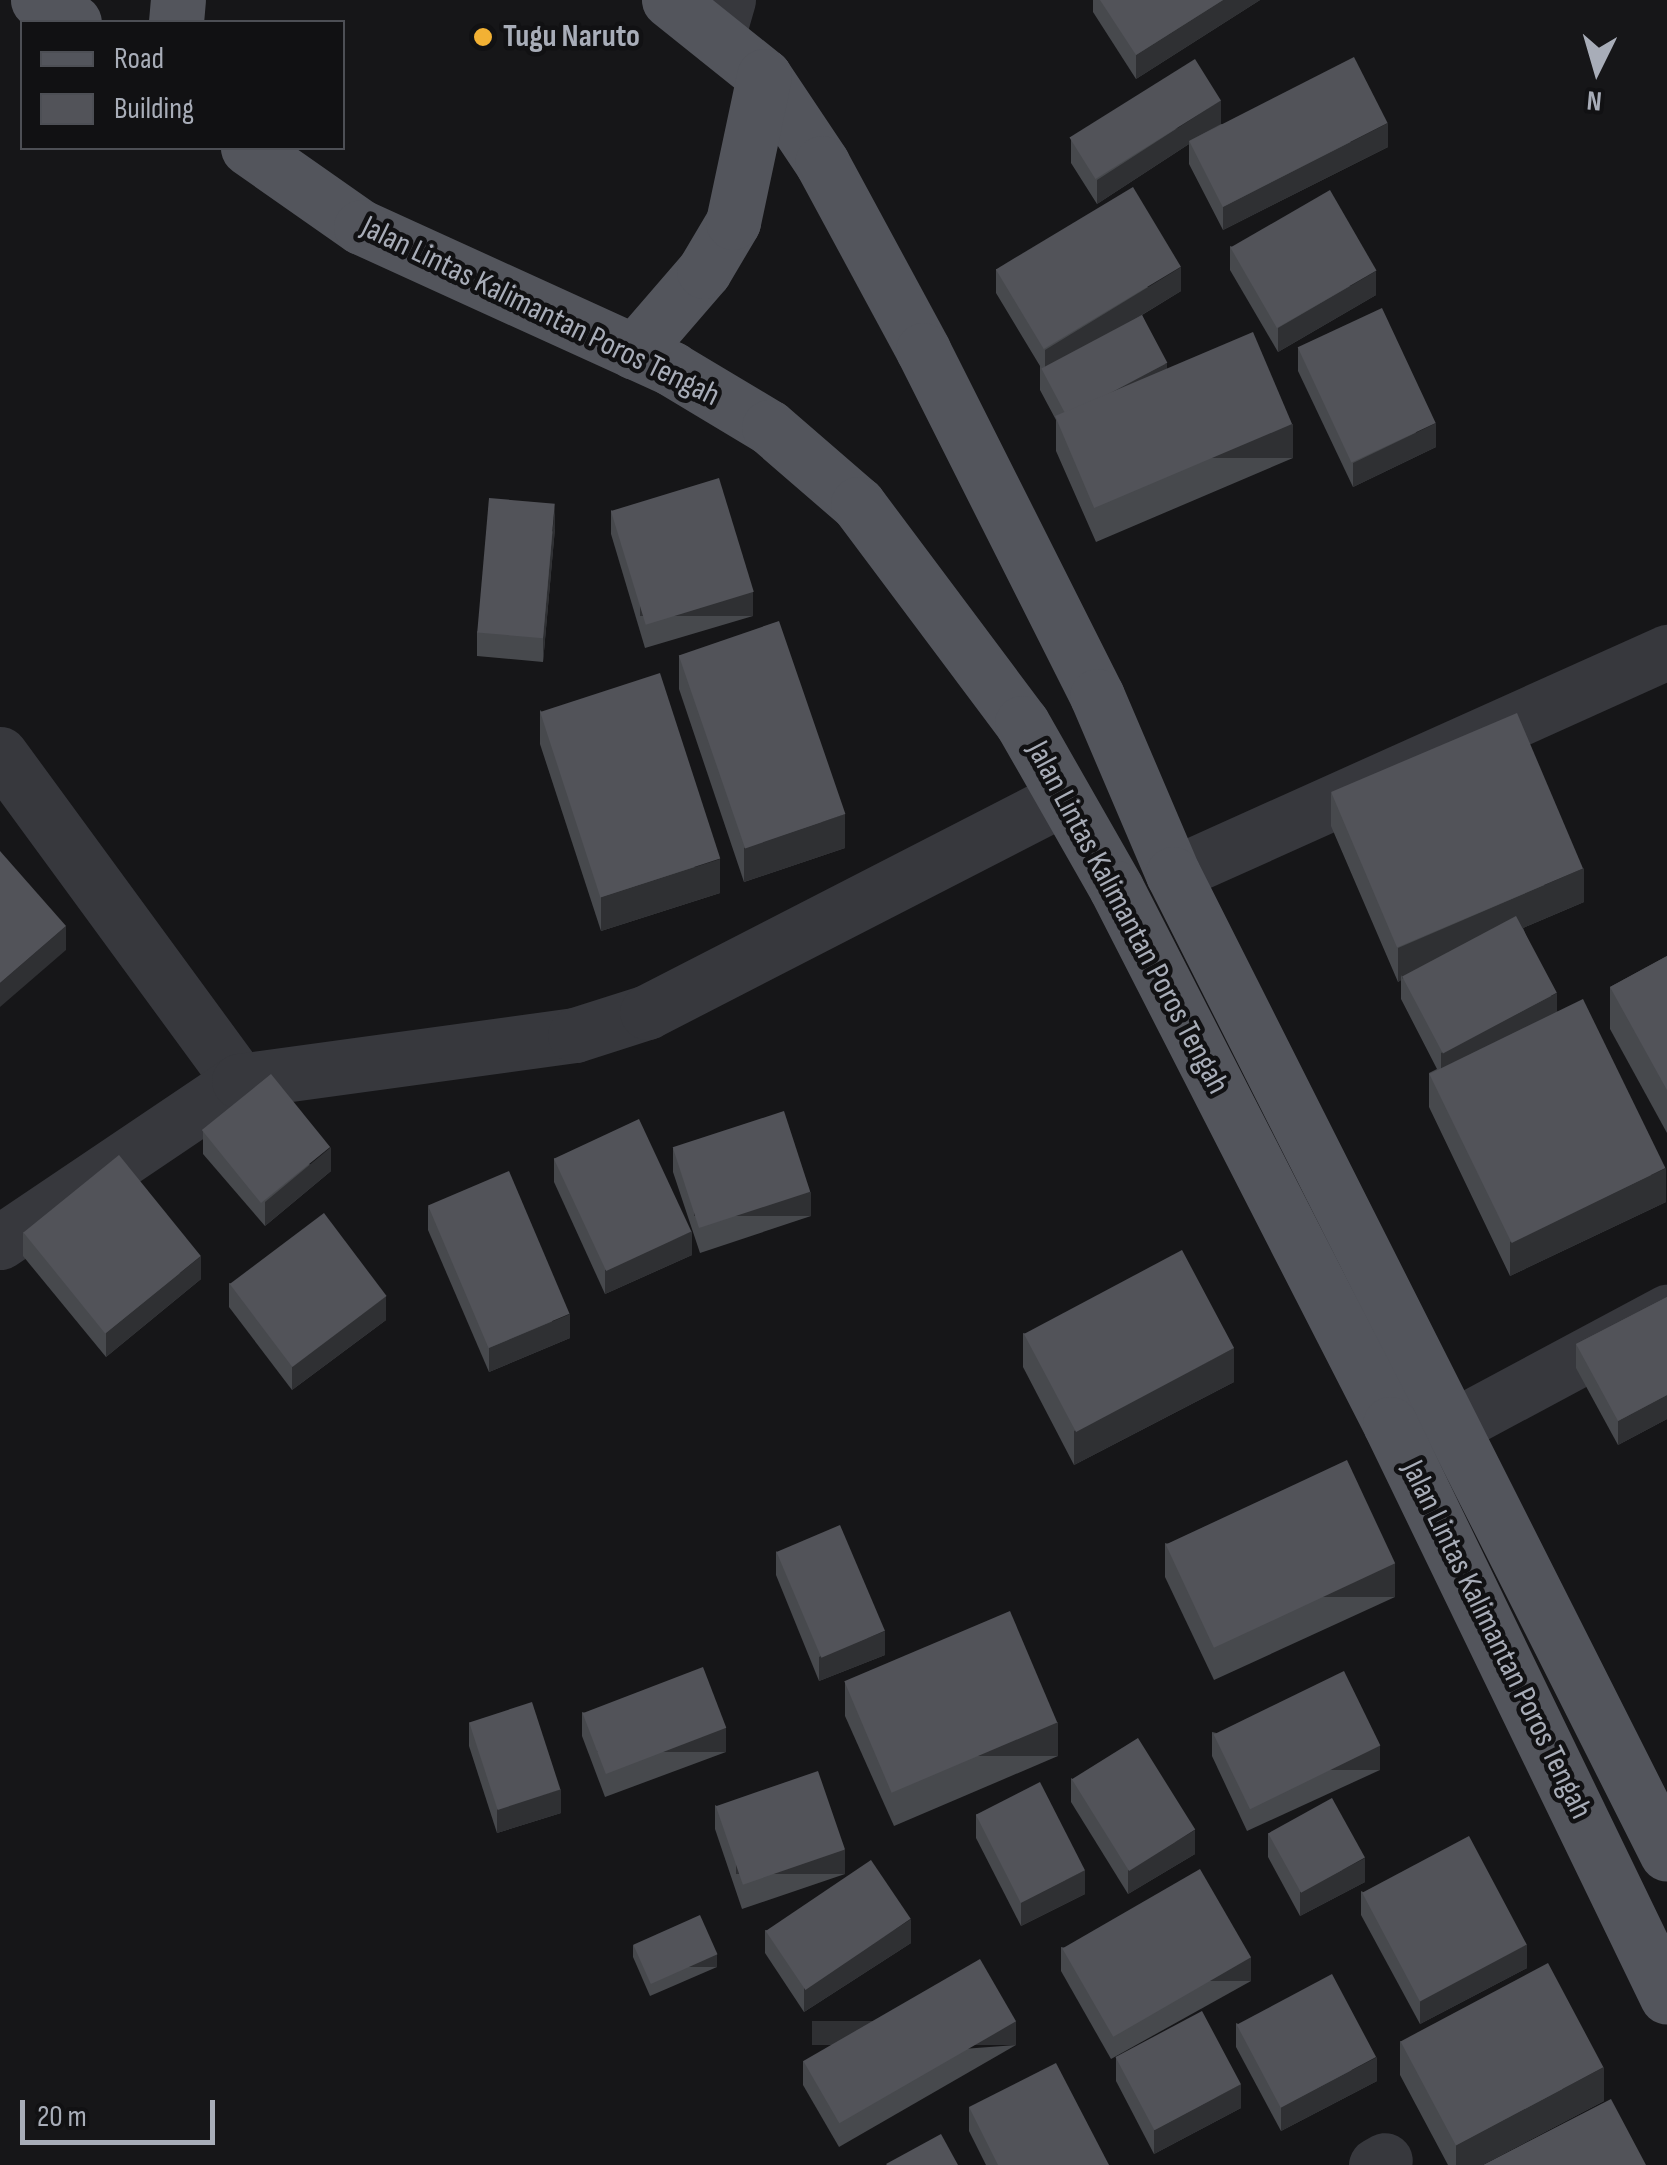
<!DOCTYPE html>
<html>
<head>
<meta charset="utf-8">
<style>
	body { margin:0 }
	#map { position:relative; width:1667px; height:2165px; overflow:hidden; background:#161618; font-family:"Sofia Sans Condensed",sans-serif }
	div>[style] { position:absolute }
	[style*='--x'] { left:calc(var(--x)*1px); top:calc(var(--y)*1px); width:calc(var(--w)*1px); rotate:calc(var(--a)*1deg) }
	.minor>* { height:55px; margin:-27.5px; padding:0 27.5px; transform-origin:27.5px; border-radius:27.5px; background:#37383d }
	.major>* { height:55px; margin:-27.5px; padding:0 27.5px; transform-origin:27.5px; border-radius:27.5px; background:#53555c }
	.wall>* { inset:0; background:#47494d }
	.shaded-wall>* { inset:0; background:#2f3033; transform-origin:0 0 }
	.building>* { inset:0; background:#525359; transform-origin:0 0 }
	.dots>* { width:28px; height:28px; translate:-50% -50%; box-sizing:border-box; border:5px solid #111113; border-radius:50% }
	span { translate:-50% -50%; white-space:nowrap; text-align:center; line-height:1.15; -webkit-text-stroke:9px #111113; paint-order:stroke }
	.poi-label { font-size:32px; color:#a8adb8; font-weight:700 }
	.left { translate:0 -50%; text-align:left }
	.street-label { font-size:32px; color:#a8adb8 }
	.legend { position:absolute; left:20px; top:20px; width:325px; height:130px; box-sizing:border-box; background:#111113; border:2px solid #4d4f55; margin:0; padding:12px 18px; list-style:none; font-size:30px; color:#a8adb8 }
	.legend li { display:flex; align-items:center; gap:20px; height:50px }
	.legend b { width:50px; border:2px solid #4d4f55 }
	.north { position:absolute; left:1547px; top:20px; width:100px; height:100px; -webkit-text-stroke:8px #111113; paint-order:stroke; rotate:185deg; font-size:28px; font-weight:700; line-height:40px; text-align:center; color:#a8adb8 }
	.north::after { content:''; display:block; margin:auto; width:35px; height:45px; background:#a8adb8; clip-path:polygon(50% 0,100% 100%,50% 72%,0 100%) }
	.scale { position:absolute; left:20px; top:2100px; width:195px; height:45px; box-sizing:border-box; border:5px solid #a8adb8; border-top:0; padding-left:12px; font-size:30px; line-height:35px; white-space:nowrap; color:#a8adb8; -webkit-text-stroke:8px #111113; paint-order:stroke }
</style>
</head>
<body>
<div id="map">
	<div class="minor">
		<div style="--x:717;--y:38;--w:40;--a:-74"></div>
		<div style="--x:0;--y:754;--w:405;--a:53.8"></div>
		<div style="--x:239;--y:1081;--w:288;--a:146"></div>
		<div style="--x:1173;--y:874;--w:542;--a:-24.2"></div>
		<div style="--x:239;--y:1081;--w:339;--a:-7.8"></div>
		<div style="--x:575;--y:1035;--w:76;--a:-17.7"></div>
		<div style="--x:647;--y:1012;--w:468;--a:-27.2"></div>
		<div style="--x:1454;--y:1426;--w:242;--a:-28.2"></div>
		<div style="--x:1376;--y:2165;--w:10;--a:-29"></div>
	</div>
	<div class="major">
		<div style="--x:38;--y:0;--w:42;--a:31.4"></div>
		<div style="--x:669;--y:0;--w:122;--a:38.7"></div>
		<div style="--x:764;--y:76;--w:105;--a:56.3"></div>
		<div style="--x:822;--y:163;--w:213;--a:61.6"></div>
		<div style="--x:923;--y:350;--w:387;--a:63.3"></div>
		<div style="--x:1097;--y:696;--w:194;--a:66.9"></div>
		<div style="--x:1173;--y:874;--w:1097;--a:63.25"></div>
		<div style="--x:176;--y:22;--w:22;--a:-85"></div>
		<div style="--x:248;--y:148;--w:138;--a:35"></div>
		<div style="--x:361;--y:227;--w:342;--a:24.5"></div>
		<div style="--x:672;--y:369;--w:113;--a:30.9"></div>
		<div style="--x:769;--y:427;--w:118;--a:40.9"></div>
		<div style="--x:858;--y:504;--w:274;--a:53.2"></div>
		<div style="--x:1022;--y:723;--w:190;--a:60.3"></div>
		<div style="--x:1116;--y:888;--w:602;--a:62.92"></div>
		<div style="--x:1390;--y:1424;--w:636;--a:64.2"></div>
		<div style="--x:634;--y:352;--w:107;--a:-49.2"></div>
		<div style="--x:704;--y:271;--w:57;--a:-59.4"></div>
		<div style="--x:733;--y:222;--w:149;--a:-78"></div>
	</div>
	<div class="wall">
		<div style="clip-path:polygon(1093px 0,1260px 0,1136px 79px,1093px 12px)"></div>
		<div style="clip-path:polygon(1221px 124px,1388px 147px,1223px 230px,1189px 164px,1189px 144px,1097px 204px,1071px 163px,1071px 139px)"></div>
		<div style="clip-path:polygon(1230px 246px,1376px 295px,1278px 352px,1230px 270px)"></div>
		<div style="clip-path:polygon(996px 269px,1181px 291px,1142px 315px,1167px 369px,1293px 458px,1096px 542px,1056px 451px,1056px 420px,1040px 390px,1040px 366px,996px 293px)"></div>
		<div style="clip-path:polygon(1298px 347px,1436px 447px,1353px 487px,1298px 371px)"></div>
		<div style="clip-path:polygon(611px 510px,753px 616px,645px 648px,611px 534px)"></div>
		<div style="clip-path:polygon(555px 528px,543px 662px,477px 656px,477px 632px)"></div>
		<div style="clip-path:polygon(679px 655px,845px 848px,744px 882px,679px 689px)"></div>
		<div style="clip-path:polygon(540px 710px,720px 893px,601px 931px,540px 744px)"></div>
		<div style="clip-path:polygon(1331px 793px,1584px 902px,1523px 928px,1557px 1011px,1666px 1202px,1510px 1276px,1429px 1107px,1429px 1073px,1437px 1069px,1401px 999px,1401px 980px,1398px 982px,1331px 826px)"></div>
		<div style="clip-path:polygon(1667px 956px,1667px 1133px,1610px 1029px,1610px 987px)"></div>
		<div style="clip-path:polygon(203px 1131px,331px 1171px,265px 1226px,203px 1154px)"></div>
		<div style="clip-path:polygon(673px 1148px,811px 1216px,700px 1253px,673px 1172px)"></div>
		<div style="clip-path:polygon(554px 1158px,692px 1255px,605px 1294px,554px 1182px)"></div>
		<div style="clip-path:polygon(428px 1206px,570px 1338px,489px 1372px,428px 1230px)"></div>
		<div style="clip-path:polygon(23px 1232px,201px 1279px,106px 1357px,23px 1256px)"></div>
		<div style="clip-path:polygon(229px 1283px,386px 1320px,292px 1390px,229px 1307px)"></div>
		<div style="clip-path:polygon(1667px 1297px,1667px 1419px,1618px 1445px,1576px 1368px,1576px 1344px)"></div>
		<div style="clip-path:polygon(1023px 1333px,1234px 1382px,1074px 1465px,1023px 1367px)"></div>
		<div style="clip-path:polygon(1165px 1543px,1395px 1597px,1214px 1680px,1165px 1577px)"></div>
		<div style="clip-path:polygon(776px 1551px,885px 1655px,819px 1681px,776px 1575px)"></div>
		<div style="clip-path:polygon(845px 1682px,1058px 1756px,894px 1826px,845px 1716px)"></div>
		<div style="clip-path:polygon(582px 1712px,726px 1752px,605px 1797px,582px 1736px)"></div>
		<div style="clip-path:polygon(469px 1722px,561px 1813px,497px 1833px,469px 1746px)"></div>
		<div style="clip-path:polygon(1212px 1732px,1380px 1770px,1247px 1831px,1212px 1756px)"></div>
		<div style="clip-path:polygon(1071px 1778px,1195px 1854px,1128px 1894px,1071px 1802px)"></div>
		<div style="clip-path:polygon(715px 1805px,845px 1874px,742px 1909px,715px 1829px)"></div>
		<div style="clip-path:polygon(976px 1814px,1085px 1894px,1021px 1926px,976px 1838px)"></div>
		<div style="clip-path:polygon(1268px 1833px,1365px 1882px,1300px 1916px,1268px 1857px)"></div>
		<div style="clip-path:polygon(1361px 1891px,1527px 1968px,1420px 2024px,1361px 1915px)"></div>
		<div style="clip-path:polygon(765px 1930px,911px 1943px,804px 2012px,765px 1953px)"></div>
		<div style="clip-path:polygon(633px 1945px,717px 1967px,650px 1996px,633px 1957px)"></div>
		<div style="clip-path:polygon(1061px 1947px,1251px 1981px,1111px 2059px,1061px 1971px)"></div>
		<div style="clip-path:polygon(1236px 2023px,1377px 2081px,1281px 2131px,1236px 2047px)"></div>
		<div style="clip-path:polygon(1400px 2041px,1604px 2101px,1482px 2165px,1448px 2165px,1400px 2075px)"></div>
		<div style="clip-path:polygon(1016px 2045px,839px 2147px,803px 2085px,803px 2061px)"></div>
		<div style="clip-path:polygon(1116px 2057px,1241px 2108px,1154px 2154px,1116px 2081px)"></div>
		<div style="clip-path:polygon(969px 2107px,1109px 2165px,986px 2165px,969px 2131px)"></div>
	</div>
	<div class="shaded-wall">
		<div style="clip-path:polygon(1223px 0,1260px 0,1136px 79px,1136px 55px)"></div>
		<div style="clip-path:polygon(1221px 100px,1221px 124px,1189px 141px,1189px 144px,1097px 204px,1097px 180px)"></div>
		<div style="clip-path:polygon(1388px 123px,1388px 147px,1223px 230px,1223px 207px)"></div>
		<div style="clip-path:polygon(1181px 267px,1181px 291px,1045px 374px,1045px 350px)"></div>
		<div style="clip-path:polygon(1376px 271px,1376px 295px,1278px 352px,1278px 328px)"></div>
		<div style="clip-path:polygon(1167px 363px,1167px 387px,1065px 414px)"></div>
		<div style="clip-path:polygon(1436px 423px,1436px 447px,1353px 487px,1353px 463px)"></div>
		<div style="left:1293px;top:424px;width:34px;height:214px;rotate:90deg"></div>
		<div style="clip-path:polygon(555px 504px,555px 528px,543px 662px,543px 638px)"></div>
		<div style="left:753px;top:592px;width:24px;height:113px;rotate:90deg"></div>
		<div style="clip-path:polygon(845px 814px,845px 848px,744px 882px,744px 848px)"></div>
		<div style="clip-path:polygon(720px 859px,720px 893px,601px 931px,601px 897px)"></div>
		<div style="clip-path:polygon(1584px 868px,1584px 902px,1403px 979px,1401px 975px,1401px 980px,1398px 982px,1398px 948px)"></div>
		<div style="clip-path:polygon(66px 926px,66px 950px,0 1007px,0 983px)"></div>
		<div style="clip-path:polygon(1557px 993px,1557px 1017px,1441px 1077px,1441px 1053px)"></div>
		<div style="clip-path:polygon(331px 1147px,331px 1171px,265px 1226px,265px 1202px)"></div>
		<div style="clip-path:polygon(1666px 1168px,1666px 1202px,1510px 1276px,1510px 1242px)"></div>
		<div style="left:811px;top:1192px;width:24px;height:117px;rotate:90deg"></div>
		<div style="clip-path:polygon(692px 1231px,692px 1255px,605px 1294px,605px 1270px)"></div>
		<div style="clip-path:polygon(201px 1256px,201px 1279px,106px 1357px,106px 1333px)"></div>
		<div style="clip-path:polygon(386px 1296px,386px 1320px,292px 1390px,292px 1366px)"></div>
		<div style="clip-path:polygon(570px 1314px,570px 1338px,489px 1372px,489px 1348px)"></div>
		<div style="clip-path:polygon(1234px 1348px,1234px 1382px,1074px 1465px,1074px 1431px)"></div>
		<div style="clip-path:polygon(1667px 1395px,1667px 1419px,1618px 1445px,1618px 1421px)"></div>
		<div style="left:1395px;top:1563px;width:34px;height:199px;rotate:90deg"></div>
		<div style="clip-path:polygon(885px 1631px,885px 1655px,819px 1681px,819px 1657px)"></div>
		<div style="left:1058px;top:1722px;width:34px;height:178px;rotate:90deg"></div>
		<div style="left:726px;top:1728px;width:24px;height:129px;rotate:90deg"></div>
		<div style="left:1380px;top:1746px;width:24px;height:146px;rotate:90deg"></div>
		<div style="clip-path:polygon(561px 1789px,561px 1813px,497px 1833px,497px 1809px)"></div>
		<div style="clip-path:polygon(1195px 1830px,1195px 1854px,1128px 1894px,1128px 1870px)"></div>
		<div style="left:845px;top:1850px;width:24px;height:109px;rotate:90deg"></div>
		<div style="clip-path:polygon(1365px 1858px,1365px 1882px,1300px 1916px,1300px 1892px)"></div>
		<div style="clip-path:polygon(1085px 1870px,1085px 1894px,1021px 1926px,1021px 1902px)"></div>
		<div style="clip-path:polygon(911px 1919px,911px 1943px,804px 2012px,804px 1988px)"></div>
		<div style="clip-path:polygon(1527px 1944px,1527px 1968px,1420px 2024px,1420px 2000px)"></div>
		<div style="left:717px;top:1954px;width:13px;height:73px;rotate:90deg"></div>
		<div style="left:1251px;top:1957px;width:24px;height:160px;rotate:90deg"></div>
		<div style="left:1016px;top:2021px;width:24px;height:204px;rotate:90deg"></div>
		<div style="clip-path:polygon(1377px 2057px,1377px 2081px,1281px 2131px,1281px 2107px)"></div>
		<div style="clip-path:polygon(1604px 2067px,1604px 2101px,1482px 2165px,1456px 2165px,1456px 2145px)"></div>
		<div style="clip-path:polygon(1241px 2084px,1241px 2108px,1154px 2154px,1154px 2130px)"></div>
	</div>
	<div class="building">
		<div style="clip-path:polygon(1100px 0,1223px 0,1136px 55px)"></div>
		<div style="left:1354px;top:57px;width:74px;height:185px;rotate:63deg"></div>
		<div style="left:1195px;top:59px;width:49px;height:148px;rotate:58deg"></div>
		<div style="left:1133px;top:187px;width:93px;height:160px;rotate:59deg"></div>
		<div style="left:1330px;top:190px;width:93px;height:115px;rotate:60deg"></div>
		<div style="left:1382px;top:308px;width:127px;height:93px;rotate:65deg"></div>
		<div style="left:1142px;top:315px;width:54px;height:114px;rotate:62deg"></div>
		<div style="left:1253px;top:332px;width:100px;height:215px;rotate:67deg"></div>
		<div style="left:719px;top:478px;width:119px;height:113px;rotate:73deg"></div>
		<div style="left:489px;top:498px;width:66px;height:135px;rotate:5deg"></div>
		<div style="left:779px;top:621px;width:204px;height:106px;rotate:71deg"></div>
		<div style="left:660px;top:673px;width:195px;height:126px;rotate:72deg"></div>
		<div style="left:1517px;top:713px;width:169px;height:202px;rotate:67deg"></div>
		<div style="clip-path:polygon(0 851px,66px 926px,0 983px)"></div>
		<div style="left:1516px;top:916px;width:87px;height:129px;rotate:62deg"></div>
		<div style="clip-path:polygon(1667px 956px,1667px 1090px,1610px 987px)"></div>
		<div style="left:1583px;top:999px;width:188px;height:171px;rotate:64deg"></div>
		<div style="left:271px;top:1074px;width:94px;height:89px;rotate:51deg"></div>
		<div style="left:784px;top:1111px;width:85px;height:117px;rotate:72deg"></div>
		<div style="left:639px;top:1119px;width:124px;height:94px;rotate:65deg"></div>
		<div style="left:119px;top:1155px;width:130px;height:123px;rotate:51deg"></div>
		<div style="left:509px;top:1171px;width:155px;height:88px;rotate:67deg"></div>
		<div style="left:324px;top:1213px;width:104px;height:118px;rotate:53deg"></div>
		<div style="left:1182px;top:1250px;width:111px;height:179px;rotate:62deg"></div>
		<div style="clip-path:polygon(1667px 1297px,1667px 1395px,1618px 1421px,1576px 1344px)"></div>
		<div style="left:1347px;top:1460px;width:114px;height:200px;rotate:65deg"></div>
		<div style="left:840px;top:1525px;width:115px;height:69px;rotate:67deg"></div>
		<div style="left:1010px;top:1611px;width:121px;height:180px;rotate:67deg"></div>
		<div style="left:703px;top:1667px;width:65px;height:129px;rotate:69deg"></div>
		<div style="left:1344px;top:1671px;width:83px;height:145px;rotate:64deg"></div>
		<div style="left:532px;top:1702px;width:92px;height:66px;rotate:72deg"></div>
		<div style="left:1138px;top:1738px;width:108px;height:78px;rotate:58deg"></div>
		<div style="left:818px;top:1771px;width:83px;height:108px;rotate:71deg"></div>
		<div style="left:1040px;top:1782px;width:99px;height:72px;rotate:63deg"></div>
		<div style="left:1332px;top:1798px;width:68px;height:73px;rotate:61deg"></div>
		<div style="left:1469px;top:1836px;width:123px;height:121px;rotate:62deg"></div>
		<div style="left:871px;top:1860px;width:71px;height:127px;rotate:56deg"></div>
		<div style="left:1200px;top:1869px;width:102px;height:159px;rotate:60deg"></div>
		<div style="left:700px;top:1915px;width:43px;height:73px;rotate:66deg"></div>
		<div style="left:980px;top:1959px;width:72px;height:204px;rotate:60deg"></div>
		<div style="left:1548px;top:1963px;width:118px;height:167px;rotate:62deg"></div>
		<div style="left:1332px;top:1974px;width:94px;height:108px;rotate:62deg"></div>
		<div style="left:1202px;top:2011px;width:83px;height:98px;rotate:62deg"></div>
		<div style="clip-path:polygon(1056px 2063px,1109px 2165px,998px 2165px,969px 2107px)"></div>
		<div style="clip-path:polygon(1611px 2099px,1646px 2165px,1483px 2165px)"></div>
		<div style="clip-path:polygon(941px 2134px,958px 2165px,887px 2165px,886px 2164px)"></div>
	</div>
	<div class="dots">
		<div style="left:483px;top:37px;background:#f2b134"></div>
	</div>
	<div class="poi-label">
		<span class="left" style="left:503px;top:37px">Tugu Naruto</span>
	</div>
	<div class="street-label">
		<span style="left:540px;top:312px;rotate:26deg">Jalan Lintas Kalimantan Poros Tengah</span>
		<span style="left:1127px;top:918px;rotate:62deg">Jalan Lintas Kalimantan Poros Tengah</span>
		<span style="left:1496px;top:1640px;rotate:64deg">Jalan Lintas Kalimantan Poros Tengah</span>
	</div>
	<ul class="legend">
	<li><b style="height:12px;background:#53555c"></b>Road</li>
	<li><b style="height:28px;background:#525359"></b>Building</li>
	</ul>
	<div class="north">N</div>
	<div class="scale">20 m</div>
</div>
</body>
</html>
